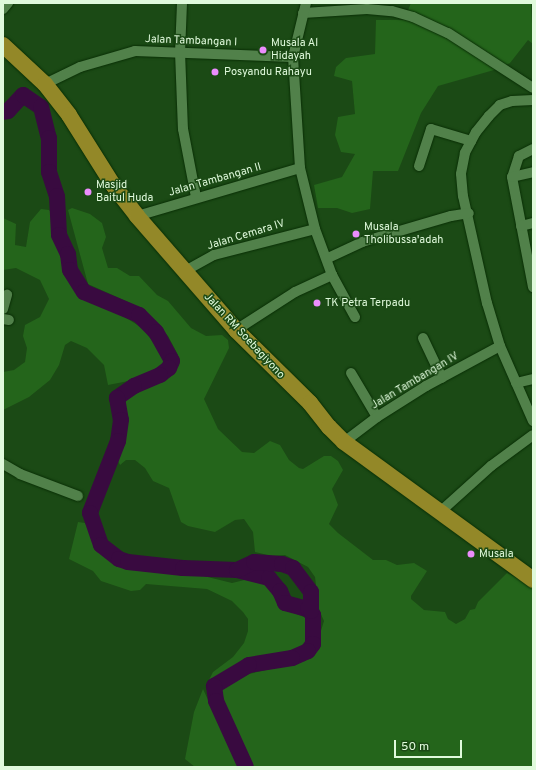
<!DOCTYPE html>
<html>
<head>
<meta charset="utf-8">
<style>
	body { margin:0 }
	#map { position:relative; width:536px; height:770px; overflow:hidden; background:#1b4a15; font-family:Overpass,sans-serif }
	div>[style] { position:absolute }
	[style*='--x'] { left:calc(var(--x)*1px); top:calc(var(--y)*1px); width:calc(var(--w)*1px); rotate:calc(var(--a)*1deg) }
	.green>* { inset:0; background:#24651b }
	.river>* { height:16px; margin:-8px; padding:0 8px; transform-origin:8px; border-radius:8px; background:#390a40 }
	.roads { filter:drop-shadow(0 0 1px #092e05) drop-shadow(0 0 1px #092e05) }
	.minor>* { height:10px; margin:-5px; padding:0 5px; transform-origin:5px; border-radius:5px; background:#51814a }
	.primary>* { height:16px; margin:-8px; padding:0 8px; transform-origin:8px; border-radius:8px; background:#938828 }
	.dots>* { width:11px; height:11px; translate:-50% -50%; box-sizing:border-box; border:2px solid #1b4a15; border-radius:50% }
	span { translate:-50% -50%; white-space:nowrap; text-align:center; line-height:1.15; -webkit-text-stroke:3px #1b4a15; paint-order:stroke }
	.street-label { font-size:11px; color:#e0fadc }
	.poi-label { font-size:11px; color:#e0fadc }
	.left { translate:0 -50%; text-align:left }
	.frame { position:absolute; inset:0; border:4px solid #e0fadc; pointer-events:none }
	.scale { position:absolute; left:394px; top:740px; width:68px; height:18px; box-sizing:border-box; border:2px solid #e0fadc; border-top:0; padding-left:5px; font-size:12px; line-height:14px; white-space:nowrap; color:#e0fadc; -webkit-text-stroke:3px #1b4a15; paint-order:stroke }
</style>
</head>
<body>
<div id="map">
	<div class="green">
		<div style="clip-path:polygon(411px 3px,531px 3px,533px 44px,528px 40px,510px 63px,494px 70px,438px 86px,421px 113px,398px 171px,373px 171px,370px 209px,352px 213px,337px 208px,318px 208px,314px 185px,342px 177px,355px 154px,341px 152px,335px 135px,338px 117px,355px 114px,352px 81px,334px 76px,336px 67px,346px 58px,375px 54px,376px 20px,404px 20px)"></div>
		<div style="clip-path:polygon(72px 208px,90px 214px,102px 223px,106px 237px,102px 248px,108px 268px,117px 268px,130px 276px,139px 276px,157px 295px,168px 301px,191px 328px,206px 336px,222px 335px,228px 340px,229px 348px,204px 399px,218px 429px,242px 452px,254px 453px,270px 441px,280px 445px,289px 460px,299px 468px,303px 469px,324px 456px,331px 456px,338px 461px,343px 470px,332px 489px,338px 505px,329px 524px,338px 533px,373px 560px,386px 560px,397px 565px,414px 563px,427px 571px,411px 596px,411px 599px,424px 610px,445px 612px,448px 619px,456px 624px,465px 619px,470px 610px,475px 609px,478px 602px,507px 573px,533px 586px,533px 767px,195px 767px,185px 759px,194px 712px,203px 689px,234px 756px,242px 751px,222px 705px,220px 693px,222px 689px,249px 674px,305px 661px,314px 653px,324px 621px,319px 610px,315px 577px,308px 567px,285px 555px,272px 556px,255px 552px,253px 532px,244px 519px,235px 520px,215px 532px,188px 526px,181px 522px,169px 488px,153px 481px,145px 468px,135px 460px,126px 460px,120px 465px,118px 461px,126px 424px,126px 400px,132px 394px,167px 380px,178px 355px,168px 336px,150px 316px,128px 302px,88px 284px,68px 210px)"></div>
		<div style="clip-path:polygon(41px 209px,49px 210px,55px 217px,62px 252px,74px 285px,94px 302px,117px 312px,142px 328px,161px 352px,165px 363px,154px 376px,108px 385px,104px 365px,87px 348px,71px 341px,65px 345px,59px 365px,50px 380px,29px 397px,3px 410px,3px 372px,14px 370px,25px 362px,27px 348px,23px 336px,25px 325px,40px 317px,49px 299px,40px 280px,16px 268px,3px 270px,3px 218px,16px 224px,15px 245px,26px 247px,30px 222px)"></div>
		<div style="clip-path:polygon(78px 522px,85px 523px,103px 554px,119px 564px,146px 569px,171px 568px,232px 583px,257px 577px,272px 588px,280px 607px,306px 618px,308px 642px,295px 652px,261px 658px,209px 680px,213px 672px,233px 657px,244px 643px,248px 631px,248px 619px,243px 612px,232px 601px,207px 589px,146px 584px,140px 590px,131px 591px,101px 581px,93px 571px,69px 559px)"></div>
	</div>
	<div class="river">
		<div style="--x:3;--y:112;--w:5;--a:-11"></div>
		<div style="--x:8;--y:111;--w:22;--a:-47"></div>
		<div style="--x:23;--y:95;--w:22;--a:34"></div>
		<div style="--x:41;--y:107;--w:32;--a:76"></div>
		<div style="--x:49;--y:138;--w:34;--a:90"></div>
		<div style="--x:49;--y:172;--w:25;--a:72"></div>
		<div style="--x:57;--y:196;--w:39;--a:87"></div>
		<div style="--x:59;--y:235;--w:21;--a:65"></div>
		<div style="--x:68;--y:254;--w:16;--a:83"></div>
		<div style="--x:70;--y:270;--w:26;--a:58"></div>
		<div style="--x:84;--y:292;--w:60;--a:22.7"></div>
		<div style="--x:139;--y:315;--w:24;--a:45"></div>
		<div style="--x:156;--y:332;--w:33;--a:61"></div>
		<div style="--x:172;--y:361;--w:8;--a:113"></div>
		<div style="--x:169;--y:368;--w:11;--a:142"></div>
		<div style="--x:160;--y:375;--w:28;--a:157"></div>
		<div style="--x:134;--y:386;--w:21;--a:145"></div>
		<div style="--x:117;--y:398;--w:22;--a:80"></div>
		<div style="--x:121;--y:420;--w:21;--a:98"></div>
		<div style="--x:118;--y:441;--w:77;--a:111.3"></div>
		<div style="--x:90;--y:513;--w:34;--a:71"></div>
		<div style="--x:101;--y:545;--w:23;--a:38"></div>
		<div style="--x:119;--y:559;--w:9;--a:18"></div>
		<div style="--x:128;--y:562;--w:55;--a:6.2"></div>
		<div style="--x:183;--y:568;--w:54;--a:2.1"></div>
		<div style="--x:237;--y:570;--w:33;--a:14"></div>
		<div style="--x:269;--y:578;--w:17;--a:50"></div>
		<div style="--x:280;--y:591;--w:13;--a:67"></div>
		<div style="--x:285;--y:603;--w:24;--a:15"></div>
		<div style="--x:308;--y:609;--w:8;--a:50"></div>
		<div style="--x:313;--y:615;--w:29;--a:90"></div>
		<div style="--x:313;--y:644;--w:9;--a:126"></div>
		<div style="--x:308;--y:651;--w:17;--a:156"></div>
		<div style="--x:292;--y:658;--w:44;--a:170.8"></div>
		<div style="--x:249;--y:665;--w:41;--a:149"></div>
		<div style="--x:214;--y:686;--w:15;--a:82"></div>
		<div style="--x:216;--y:701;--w:72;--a:65.6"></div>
		<div style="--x:237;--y:570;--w:19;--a:-25"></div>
		<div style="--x:254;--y:562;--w:28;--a:4"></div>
		<div style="--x:282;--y:564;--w:12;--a:20"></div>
		<div style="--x:293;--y:568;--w:30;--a:53"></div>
		<div style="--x:311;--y:592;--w:19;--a:90"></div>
	</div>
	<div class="roads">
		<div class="minor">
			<div style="--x:182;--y:3;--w:49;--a:92.3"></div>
			<div style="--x:180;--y:52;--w:77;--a:87.8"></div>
			<div style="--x:183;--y:129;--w:69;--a:79.2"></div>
			<div style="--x:3;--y:9;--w:8;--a:-50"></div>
			<div style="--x:303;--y:13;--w:64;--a:-3.6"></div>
			<div style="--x:367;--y:9;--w:25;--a:5"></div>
			<div style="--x:392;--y:11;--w:22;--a:16"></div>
			<div style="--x:413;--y:17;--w:38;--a:25"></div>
			<div style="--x:448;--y:33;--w:101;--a:32.9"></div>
			<div style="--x:45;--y:84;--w:39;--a:-26"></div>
			<div style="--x:80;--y:67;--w:57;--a:-16.2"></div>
			<div style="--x:135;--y:51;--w:158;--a:2.2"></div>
			<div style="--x:533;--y:100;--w:21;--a:177"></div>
			<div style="--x:512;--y:101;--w:13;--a:162"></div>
			<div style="--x:500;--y:105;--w:16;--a:135"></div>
			<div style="--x:489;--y:116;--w:21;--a:129"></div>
			<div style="--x:476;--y:132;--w:24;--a:118"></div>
			<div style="--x:465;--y:153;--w:21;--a:101"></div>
			<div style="--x:461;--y:174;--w:22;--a:85"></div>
			<div style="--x:463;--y:196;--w:110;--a:77.4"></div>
			<div style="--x:487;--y:303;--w:45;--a:73.2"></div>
			<div style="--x:500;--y:346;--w:82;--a:66.3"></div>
			<div style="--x:533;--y:149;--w:16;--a:153"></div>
			<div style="--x:519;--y:156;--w:22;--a:108"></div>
			<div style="--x:512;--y:177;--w:112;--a:79.2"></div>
			<div style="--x:419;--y:166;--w:39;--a:-72"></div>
			<div style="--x:431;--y:129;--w:42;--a:16.7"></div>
			<div style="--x:512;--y:177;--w:22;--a:-13"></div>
			<div style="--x:137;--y:216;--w:170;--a:-16.4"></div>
			<div style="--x:521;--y:226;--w:12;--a:-14"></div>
			<div style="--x:328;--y:258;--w:38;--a:-25"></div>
			<div style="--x:362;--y:242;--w:93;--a:-16.3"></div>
			<div style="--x:451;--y:216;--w:18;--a:-9"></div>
			<div style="--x:185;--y:271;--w:33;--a:-29"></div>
			<div style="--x:214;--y:255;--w:104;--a:-14.4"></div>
			<div style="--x:332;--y:275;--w:48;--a:61.3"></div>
			<div style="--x:3;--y:309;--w:15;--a:-74"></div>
			<div style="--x:3;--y:319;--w:6;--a:9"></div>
			<div style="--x:236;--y:330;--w:70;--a:-32.8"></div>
			<div style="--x:295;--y:292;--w:41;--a:-24.7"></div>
			<div style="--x:332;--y:275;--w:49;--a:-110.3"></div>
			<div style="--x:315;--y:229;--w:63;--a:-103.8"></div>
			<div style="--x:300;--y:168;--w:111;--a:-93.6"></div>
			<div style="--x:293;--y:57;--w:56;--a:-76.5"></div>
			<div style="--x:423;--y:338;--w:44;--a:64.6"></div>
			<div style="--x:351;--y:373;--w:51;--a:59.4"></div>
			<div style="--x:516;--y:383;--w:17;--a:-13"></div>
			<div style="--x:344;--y:442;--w:41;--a:-37.1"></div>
			<div style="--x:377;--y:417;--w:58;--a:-32.3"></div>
			<div style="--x:426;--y:386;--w:84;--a:-28.4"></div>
			<div style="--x:3;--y:464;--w:20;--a:30"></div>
			<div style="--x:20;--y:474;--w:62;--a:20.8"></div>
			<div style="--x:440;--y:512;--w:69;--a:-42"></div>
			<div style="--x:491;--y:466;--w:52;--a:-36.4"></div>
		</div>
		<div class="primary">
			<div style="--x:3;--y:45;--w:57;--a:42.9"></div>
			<div style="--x:45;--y:84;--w:39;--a:52"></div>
			<div style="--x:69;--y:115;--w:83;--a:57.8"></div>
			<div style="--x:113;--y:185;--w:39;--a:52"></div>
			<div style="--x:137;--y:216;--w:151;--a:49"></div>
			<div style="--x:236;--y:330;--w:104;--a:44.6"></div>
			<div style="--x:310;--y:403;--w:31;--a:52"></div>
			<div style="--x:329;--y:427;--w:21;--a:45"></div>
			<div style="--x:344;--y:442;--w:234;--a:36.1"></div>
		</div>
	</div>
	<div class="dots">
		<div style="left:263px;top:50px;background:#eb8dfc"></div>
		<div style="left:215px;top:72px;background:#eb8dfc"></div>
		<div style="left:88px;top:192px;background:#eb8dfc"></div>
		<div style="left:356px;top:234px;background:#eb8dfc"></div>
		<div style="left:317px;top:303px;background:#eb8dfc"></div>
		<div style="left:471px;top:554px;background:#eb8dfc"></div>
	</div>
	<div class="street-label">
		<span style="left:191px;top:41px;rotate:2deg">Jalan Tambangan I</span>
		<span style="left:215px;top:180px;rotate:-16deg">Jalan Tambangan II</span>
		<span style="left:246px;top:235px;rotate:-17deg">Jalan Cemara IV</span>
		<span style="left:244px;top:336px;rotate:47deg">Jalan RM Soebagiyono</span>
		<span style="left:415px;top:381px;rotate:-31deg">Jalan Tambangan IV</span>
	</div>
	<div class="poi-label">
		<span class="left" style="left:271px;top:50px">Musala Al<br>Hidayah</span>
		<span class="left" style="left:224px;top:72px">Posyandu Rahayu</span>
		<span class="left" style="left:96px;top:192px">Masjid<br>Baitul Huda</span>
		<span class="left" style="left:364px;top:234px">Musala<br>Tholibussa'adah</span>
		<span class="left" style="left:325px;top:303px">TK Petra Terpadu</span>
		<span class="left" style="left:479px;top:554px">Musala</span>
	</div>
	<div class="frame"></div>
	<div class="scale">50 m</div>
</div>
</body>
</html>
